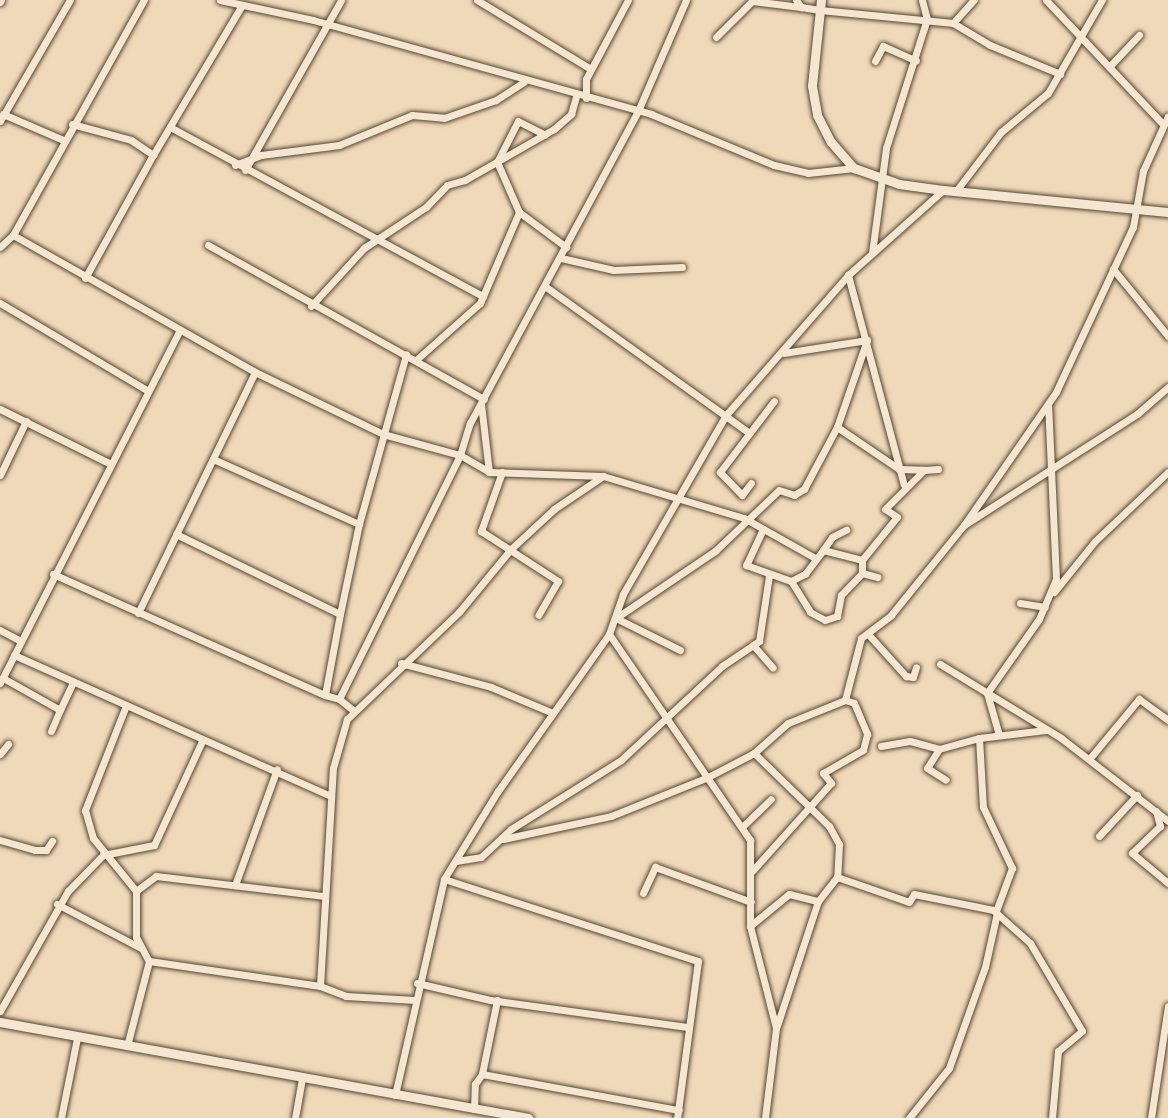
<!DOCTYPE html>
<html>
<head>
<meta charset="utf-8">
<style>
	body { margin:0 }
	#map { position:relative; width:1168px; height:1118px; overflow:hidden; background:#f0d9b9; font-family:"IM FELL English",serif }
	div>[style] { position:absolute }
	[style*='--x'] { left:calc(var(--x)*1px); top:calc(var(--y)*1px); width:calc(var(--w)*1px); rotate:calc(var(--a)*1deg) }
	.roads { filter:drop-shadow(0 0 2px #544632) drop-shadow(0 0 2px #544632) }
	.street>* { height:7px; margin:-3.5px; padding:0 3.5px; transform-origin:3.5px; border-radius:3.5px; background:#f5e6d2 }
	.secondary>* { height:9px; margin:-4.5px; padding:0 4.5px; transform-origin:4.5px; border-radius:4.5px; background:#f5e6d2 }
	span { translate:-50% -50%; white-space:nowrap; text-align:center; line-height:1.15; -webkit-text-stroke:4.5px #f5e6d2; paint-order:stroke }
</style>
</head>
<body>
<div id="map">
	<div class="roads">
		<div class="street">
			<div style="--x:220;--y:0;--w:95;--a:12.1"></div>
			<div style="--x:313;--y:20;--w:351;--a:15.5"></div>
			<div style="--x:651;--y:114;--w:133;--a:22.5"></div>
			<div style="--x:774;--y:165;--w:35;--a:13"></div>
			<div style="--x:808;--y:173;--w:46;--a:-6.2"></div>
			<div style="--x:477;--y:0;--w:133;--a:31.2"></div>
			<div style="--x:796;--y:0;--w:9;--a:54"></div>
			<div style="--x:801;--y:7;--w:19;--a:9"></div>
			<div style="--x:820;--y:10;--w:134;--a:5.6"></div>
			<div style="--x:953;--y:23;--w:43;--a:30.7"></div>
			<div style="--x:990;--y:45;--w:76;--a:22.5"></div>
			<div style="--x:1046;--y:0;--w:169;--a:46.7"></div>
			<div style="--x:0;--y:2;--w:2;--a:-63"></div>
			<div style="--x:953;--y:23;--w:31;--a:-48"></div>
			<div style="--x:716;--y:37;--w:51;--a:-45"></div>
			<div style="--x:752;--y:1;--w:49;--a:7"></div>
			<div style="--x:875;--y:61;--w:17;--a:-62"></div>
			<div style="--x:883;--y:46;--w:36;--a:24"></div>
			<div style="--x:1109;--y:67;--w:44;--a:-46.8"></div>
			<div style="--x:586;--y:98;--w:19;--a:-90"></div>
			<div style="--x:586;--y:79;--w:89;--a:-62"></div>
			<div style="--x:3;--y:114;--w:65;--a:23.4"></div>
			<div style="--x:0;--y:121;--w:140;--a:-60"></div>
			<div style="--x:72;--y:124;--w:61;--a:15.2"></div>
			<div style="--x:131;--y:140;--w:27;--a:34"></div>
			<div style="--x:153;--y:155;--w:174;--a:-59.3"></div>
			<div style="--x:170;--y:127;--w:356;--a:28.4"></div>
			<div style="--x:235;--y:165;--w:28;--a:-21"></div>
			<div style="--x:261;--y:155;--w:79;--a:-7.3"></div>
			<div style="--x:339;--y:145;--w:79;--a:-22.3"></div>
			<div style="--x:412;--y:115;--w:32;--a:5"></div>
			<div style="--x:444;--y:118;--w:55;--a:-19.1"></div>
			<div style="--x:496;--y:100;--w:33;--a:-33"></div>
			<div style="--x:245;--y:170;--w:195;--a:-60.5"></div>
			<div style="--x:956;--y:191;--w:74;--a:-52.7"></div>
			<div style="--x:1001;--y:132;--w:61;--a:-39.7"></div>
			<div style="--x:1048;--y:93;--w:108;--a:-59.9"></div>
			<div style="--x:519;--y:212;--w:59;--a:36.7"></div>
			<div style="--x:13;--y:235;--w:278;--a:29.5"></div>
			<div style="--x:208;--y:245;--w:316;--a:29.2"></div>
			<div style="--x:0;--y:247;--w:18;--a:-43"></div>
			<div style="--x:13;--y:235;--w:269;--a:-60.9"></div>
			<div style="--x:872;--y:253;--w:106;--a:-82.4"></div>
			<div style="--x:886;--y:148;--w:135;--a:-72.4"></div>
			<div style="--x:927;--y:19;--w:20;--a:-105"></div>
			<div style="--x:561;--y:258;--w:54;--a:12.8"></div>
			<div style="--x:614;--y:270;--w:68;--a:-2.5"></div>
			<div style="--x:1113;--y:269;--w:87;--a:50.6"></div>
			<div style="--x:848;--y:275;--w:217;--a:75.1"></div>
			<div style="--x:85;--y:278;--w:141;--a:-61.1"></div>
			<div style="--x:546;--y:287;--w:250;--a:35.7"></div>
			<div style="--x:0;--y:303;--w:172;--a:30.7"></div>
			<div style="--x:311;--y:306;--w:79;--a:-47.6"></div>
			<div style="--x:364;--y:248;--w:74;--a:-33.5"></div>
			<div style="--x:426;--y:207;--w:30;--a:-46"></div>
			<div style="--x:447;--y:185;--w:19;--a:-16"></div>
			<div style="--x:465;--y:180;--w:103;--a:-29.8"></div>
			<div style="--x:554;--y:129;--w:23;--a:-41"></div>
			<div style="--x:571;--y:114;--w:19;--a:-74"></div>
			<div style="--x:784;--y:353;--w:84;--a:-8.9"></div>
			<div style="--x:416;--y:360;--w:86;--a:-41.7"></div>
			<div style="--x:480;--y:303;--w:99;--a:-66.8"></div>
			<div style="--x:519;--y:212;--w:55;--a:-113.7"></div>
			<div style="--x:497;--y:162;--w:46;--a:-62.9"></div>
			<div style="--x:518;--y:121;--w:30;--a:27"></div>
			<div style="--x:481;--y:404;--w:68;--a:83.3"></div>
			<div style="--x:0;--y:409;--w:122;--a:26.4"></div>
			<div style="--x:837;--y:427;--w:75;--a:34.1"></div>
			<div style="--x:899;--y:469;--w:25;--a:2"></div>
			<div style="--x:213;--y:459;--w:160;--a:24"></div>
			<div style="--x:502;--y:472;--w:63;--a:109.6"></div>
			<div style="--x:481;--y:531;--w:92;--a:33"></div>
			<div style="--x:558;--y:581;--w:39;--a:120"></div>
			<div style="--x:0;--y:475;--w:60;--a:-64.3"></div>
			<div style="--x:751;--y:483;--w:15;--a:127"></div>
			<div style="--x:742;--y:495;--w:32;--a:-134"></div>
			<div style="--x:720;--y:472;--w:89;--a:-52.7"></div>
			<div style="--x:964;--y:525;--w:162;--a:-55.3"></div>
			<div style="--x:1056;--y:392;--w:182;--a:-65"></div>
			<div style="--x:1133;--y:227;--w:57;--a:-79.9"></div>
			<div style="--x:1143;--y:171;--w:60;--a:-65.6"></div>
			<div style="--x:763;--y:529;--w:40;--a:115"></div>
			<div style="--x:746;--y:565;--w:48;--a:19.6"></div>
			<div style="--x:791;--y:581;--w:36;--a:58"></div>
			<div style="--x:810;--y:612;--w:17;--a:28"></div>
			<div style="--x:825;--y:620;--w:13;--a:-18"></div>
			<div style="--x:837;--y:616;--w:21;--a:-79"></div>
			<div style="--x:841;--y:595;--w:30;--a:-46"></div>
			<div style="--x:862;--y:573;--w:13;--a:-90"></div>
			<div style="--x:862;--y:560;--w:55;--a:-50.9"></div>
			<div style="--x:897;--y:517;--w:14;--a:-146"></div>
			<div style="--x:885;--y:509;--w:55;--a:-45"></div>
			<div style="--x:924;--y:470;--w:14;--a:-4"></div>
			<div style="--x:176;--y:534;--w:182;--a:26"></div>
			<div style="--x:823;--y:550;--w:16;--a:-55"></div>
			<div style="--x:832;--y:537;--w:16;--a:-27"></div>
			<div style="--x:862;--y:573;--w:16;--a:15"></div>
			<div style="--x:53;--y:574;--w:298;--a:24"></div>
			<div style="--x:791;--y:581;--w:16;--a:-27"></div>
			<div style="--x:805;--y:574;--w:30;--a:-53"></div>
			<div style="--x:823;--y:550;--w:40;--a:14.4"></div>
			<div style="--x:1054;--y:592;--w:65;--a:-51.2"></div>
			<div style="--x:1095;--y:541;--w:100;--a:-43.4"></div>
			<div style="--x:1020;--y:603;--w:25;--a:9"></div>
			<div style="--x:138;--y:613;--w:268;--a:-64.1"></div>
			<div style="--x:255;--y:372;--w:142;--a:25.8"></div>
			<div style="--x:383;--y:434;--w:80;--a:15.3"></div>
			<div style="--x:460;--y:455;--w:34;--a:30"></div>
			<div style="--x:489;--y:472;--w:114;--a:2"></div>
			<div style="--x:603;--y:476;--w:147;--a:16.6"></div>
			<div style="--x:744;--y:518;--w:81;--a:29.4"></div>
			<div style="--x:0;--y:630;--w:21;--a:28"></div>
			<div style="--x:609;--y:634;--w:250;--a:55.6"></div>
			<div style="--x:750;--y:840;--w:86;--a:90"></div>
			<div style="--x:750;--y:926;--w:105;--a:75.7"></div>
			<div style="--x:776;--y:1028;--w:91;--a:97"></div>
			<div style="--x:868;--y:634;--w:57;--a:47.9"></div>
			<div style="--x:906;--y:676;--w:7;--a:8"></div>
			<div style="--x:913;--y:677;--w:10;--a:-73"></div>
			<div style="--x:753;--y:645;--w:30;--a:49"></div>
			<div style="--x:680;--y:650;--w:72;--a:-153.4"></div>
			<div style="--x:616;--y:618;--w:120;--a:-34.1"></div>
			<div style="--x:715;--y:551;--w:88;--a:-43.6"></div>
			<div style="--x:779;--y:490;--w:16;--a:18"></div>
			<div style="--x:794;--y:495;--w:12;--a:-31"></div>
			<div style="--x:804;--y:489;--w:70;--a:-62"></div>
			<div style="--x:837;--y:427;--w:92;--a:-71"></div>
			<div style="--x:14;--y:655;--w:347;--a:24"></div>
			<div style="--x:401;--y:663;--w:93;--a:14.9"></div>
			<div style="--x:491;--y:687;--w:67;--a:22.8"></div>
			<div style="--x:940;--y:664;--w:142;--a:31.4"></div>
			<div style="--x:1061;--y:738;--w:135;--a:37.8"></div>
			<div style="--x:3;--y:678;--w:65;--a:29.3"></div>
			<div style="--x:60;--y:710;--w:29;--a:-65"></div>
			<div style="--x:0;--y:683;--w:394;--a:-63"></div>
			<div style="--x:339;--y:699;--w:15;--a:-164"></div>
			<div style="--x:325;--y:695;--w:82;--a:-79.5"></div>
			<div style="--x:340;--y:614;--w:92;--a:-78.1"></div>
			<div style="--x:359;--y:524;--w:176;--a:-74.5"></div>
			<div style="--x:845;--y:700;--w:64;--a:-75.5"></div>
			<div style="--x:861;--y:638;--w:38;--a:-37"></div>
			<div style="--x:891;--y:615;--w:116;--a:-51"></div>
			<div style="--x:964;--y:525;--w:206;--a:-32.7"></div>
			<div style="--x:1137;--y:414;--w:41;--a:-41.1"></div>
			<div style="--x:125;--y:708;--w:110;--a:111.4"></div>
			<div style="--x:85;--y:810;--w:29;--a:74"></div>
			<div style="--x:93;--y:838;--w:68;--a:50.9"></div>
			<div style="--x:136;--y:891;--w:46;--a:90"></div>
			<div style="--x:136;--y:937;--w:27;--a:62"></div>
			<div style="--x:149;--y:961;--w:88;--a:104.5"></div>
			<div style="--x:354;--y:711;--w:19;--a:-141"></div>
			<div style="--x:339;--y:699;--w:272;--a:-63.6"></div>
			<div style="--x:460;--y:455;--w:34;--a:-73"></div>
			<div style="--x:470;--y:423;--w:354;--a:-61.7"></div>
			<div style="--x:638;--y:111;--w:121;--a:-66.6"></div>
			<div style="--x:51;--y:731;--w:23;--a:-67"></div>
			<div style="--x:999;--y:735;--w:44;--a:-105.9"></div>
			<div style="--x:987;--y:693;--w:90;--a:-54.9"></div>
			<div style="--x:1039;--y:619;--w:43;--a:-67"></div>
			<div style="--x:1056;--y:579;--w:173;--a:-92.6"></div>
			<div style="--x:979;--y:738;--w:69;--a:86.7"></div>
			<div style="--x:983;--y:807;--w:68;--a:64.6"></div>
			<div style="--x:1012;--y:868;--w:46;--a:110.4"></div>
			<div style="--x:881;--y:746;--w:29;--a:-10"></div>
			<div style="--x:910;--y:741;--w:30;--a:15"></div>
			<div style="--x:939;--y:749;--w:41;--a:-15.4"></div>
			<div style="--x:979;--y:738;--w:67;--a:-6.8"></div>
			<div style="--x:939;--y:749;--w:22;--a:122"></div>
			<div style="--x:927;--y:768;--w:22;--a:32"></div>
			<div style="--x:754;--y:753;--w:105;--a:44.2"></div>
			<div style="--x:829;--y:826;--w:21;--a:61"></div>
			<div style="--x:839;--y:844;--w:33;--a:93"></div>
			<div style="--x:837;--y:877;--w:31;--a:128"></div>
			<div style="--x:818;--y:901;--w:132;--a:108.2"></div>
			<div style="--x:0;--y:754;--w:13;--a:-51"></div>
			<div style="--x:1090;--y:758;--w:77;--a:-50.3"></div>
			<div style="--x:1139;--y:699;--w:36;--a:36"></div>
			<div style="--x:1156;--y:811;--w:16;--a:75"></div>
			<div style="--x:1160;--y:826;--w:39;--a:136"></div>
			<div style="--x:1132;--y:853;--w:47;--a:39.8"></div>
			<div style="--x:742;--y:827;--w:40;--a:-44"></div>
			<div style="--x:1099;--y:836;--w:56;--a:-47.2"></div>
			<div style="--x:503;--y:839;--w:110;--a:-12"></div>
			<div style="--x:611;--y:816;--w:102;--a:-21.8"></div>
			<div style="--x:706;--y:778;--w:54;--a:-27.5"></div>
			<div style="--x:754;--y:753;--w:45;--a:-41.4"></div>
			<div style="--x:788;--y:723;--w:61;--a:-22"></div>
			<div style="--x:845;--y:700;--w:9;--a:18"></div>
			<div style="--x:854;--y:703;--w:34;--a:67"></div>
			<div style="--x:867;--y:734;--w:16;--a:104"></div>
			<div style="--x:863;--y:750;--w:46;--a:150.1"></div>
			<div style="--x:823;--y:773;--w:13;--a:51"></div>
			<div style="--x:831;--y:783;--w:118;--a:131.9"></div>
			<div style="--x:0;--y:840;--w:36;--a:16"></div>
			<div style="--x:35;--y:850;--w:11;--a:0"></div>
			<div style="--x:46;--y:850;--w:11;--a:-56"></div>
			<div style="--x:456;--y:861;--w:25;--a:-9"></div>
			<div style="--x:481;--y:857;--w:41;--a:-43"></div>
			<div style="--x:511;--y:829;--w:130;--a:-32.1"></div>
			<div style="--x:621;--y:760;--w:138;--a:-42.9"></div>
			<div style="--x:722;--y:666;--w:45;--a:-34"></div>
			<div style="--x:759;--y:641;--w:66;--a:-81.3"></div>
			<div style="--x:837;--y:877;--w:76;--a:19.1"></div>
			<div style="--x:909;--y:902;--w:9;--a:-58"></div>
			<div style="--x:914;--y:894;--w:81;--a:11.4"></div>
			<div style="--x:993;--y:910;--w:50;--a:41.7"></div>
			<div style="--x:1030;--y:943;--w:102;--a:59.4"></div>
			<div style="--x:1082;--y:1031;--w:31;--a:140"></div>
			<div style="--x:1058;--y:1051;--w:67;--a:95.1"></div>
			<div style="--x:444;--y:879;--w:267;--a:17.9"></div>
			<div style="--x:698;--y:961;--w:158;--a:97.6"></div>
			<div style="--x:235;--y:885;--w:123;--a:-70.1"></div>
			<div style="--x:136;--y:891;--w:25;--a:-37"></div>
			<div style="--x:156;--y:876;--w:168;--a:6.8"></div>
			<div style="--x:643;--y:893;--w:29;--a:-65"></div>
			<div style="--x:655;--y:867;--w:102;--a:20"></div>
			<div style="--x:57;--y:904;--w:93;--a:27.7"></div>
			<div style="--x:750;--y:926;--w:50;--a:-39.4"></div>
			<div style="--x:789;--y:894;--w:30;--a:14"></div>
			<div style="--x:149;--y:961;--w:173;--a:8.3"></div>
			<div style="--x:320;--y:986;--w:28;--a:21"></div>
			<div style="--x:346;--y:996;--w:69;--a:3.3"></div>
			<div style="--x:417;--y:983;--w:75;--a:13.1"></div>
			<div style="--x:490;--y:1000;--w:199;--a:7.8"></div>
			<div style="--x:320;--y:986;--w:218;--a:-86.6"></div>
			<div style="--x:333;--y:768;--w:51;--a:-74.1"></div>
			<div style="--x:347;--y:719;--w:155;--a:-43.7"></div>
			<div style="--x:459;--y:612;--w:82;--a:-50.5"></div>
			<div style="--x:511;--y:549;--w:59;--a:-42.9"></div>
			<div style="--x:554;--y:509;--w:59;--a:-34"></div>
			<div style="--x:497;--y:1000;--w:76;--a:101.5"></div>
			<div style="--x:482;--y:1074;--w:200;--a:10.4"></div>
			<div style="--x:0;--y:1011;--w:138;--a:-60.5"></div>
			<div style="--x:68;--y:891;--w:50;--a:-45.8"></div>
			<div style="--x:103;--y:855;--w:52;--a:-11.1"></div>
			<div style="--x:154;--y:845;--w:115;--a:-65.2"></div>
			<div style="--x:395;--y:1095;--w:221;--a:-77.2"></div>
			<div style="--x:444;--y:879;--w:103;--a:-58.5"></div>
			<div style="--x:498;--y:791;--w:192;--a:-54.7"></div>
			<div style="--x:609;--y:634;--w:42;--a:-70.7"></div>
			<div style="--x:623;--y:594;--w:207;--a:-60.1"></div>
			<div style="--x:726;--y:415;--w:186;--a:-48.9"></div>
			<div style="--x:848;--y:275;--w:127;--a:-41.8"></div>
			<div style="--x:474;--y:1109;--w:25;--a:-88"></div>
			<div style="--x:475;--y:1084;--w:12;--a:-55"></div>
			<div style="--x:61;--y:1118;--w:82;--a:-78.7"></div>
			<div style="--x:295;--y:1118;--w:40;--a:-80"></div>
			<div style="--x:909;--y:1118;--w:64;--a:-51.3"></div>
			<div style="--x:949;--y:1068;--w:107;--a:-70.4"></div>
			<div style="--x:985;--y:967;--w:55;--a:-77.5"></div>
			<div style="--x:1151;--y:1118;--w:113;--a:-81.4"></div>
		</div>
		<div class="secondary">
			<div style="--x:821;--y:0;--w:86;--a:96"></div>
			<div style="--x:812;--y:86;--w:29;--a:80"></div>
			<div style="--x:817;--y:115;--w:30;--a:63"></div>
			<div style="--x:831;--y:142;--w:35;--a:49"></div>
			<div style="--x:854;--y:168;--w:48;--a:19.6"></div>
			<div style="--x:899;--y:184;--w:44;--a:7.8"></div>
			<div style="--x:943;--y:190;--w:226;--a:5.6"></div>
			<div style="--x:0;--y:1022;--w:537;--a:10.3"></div>
		</div>
	</div>
</div>
</body>
</html>
